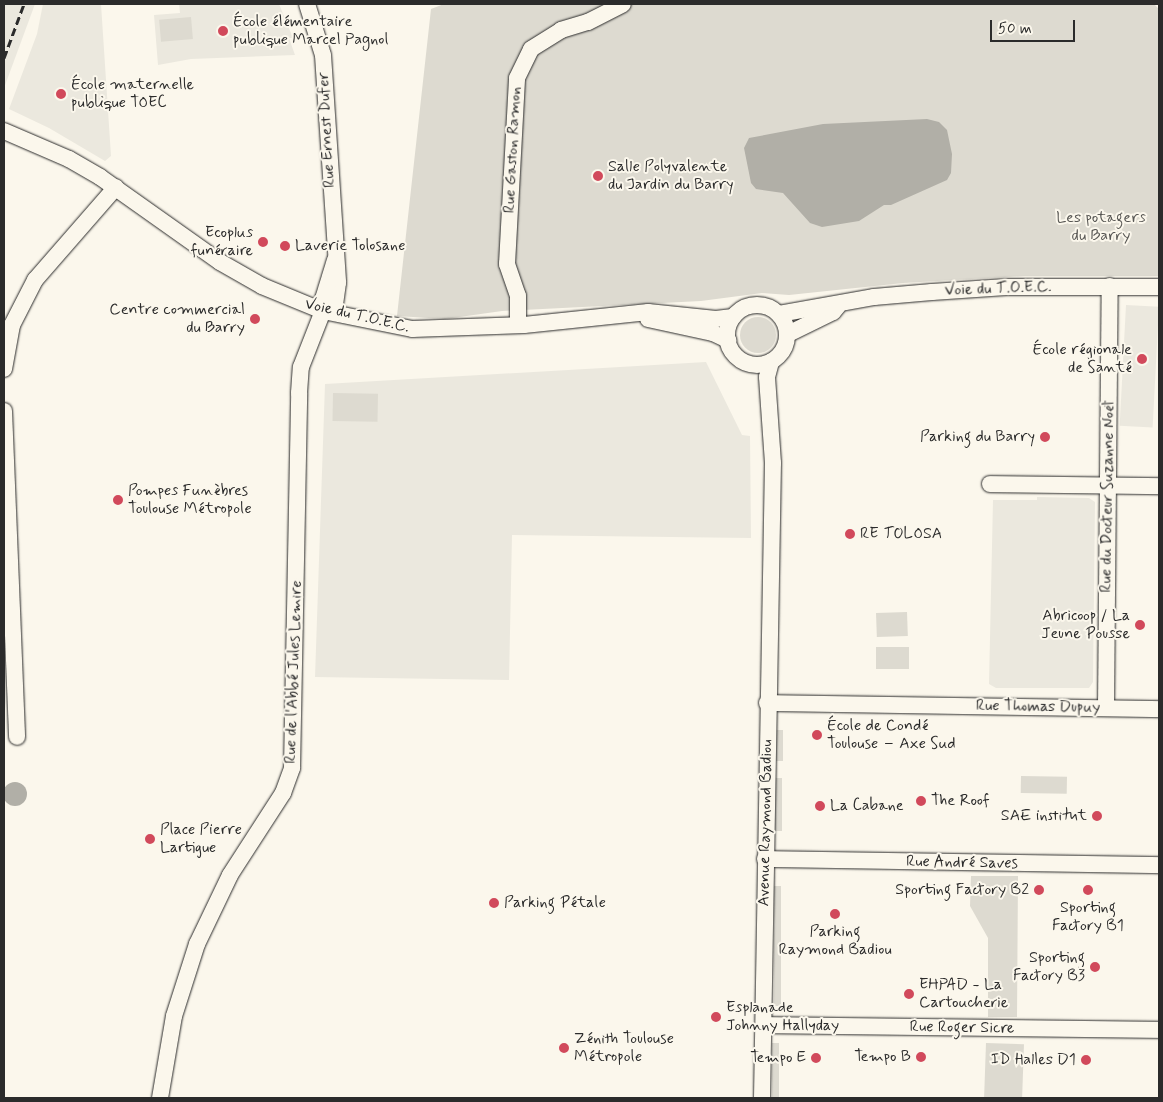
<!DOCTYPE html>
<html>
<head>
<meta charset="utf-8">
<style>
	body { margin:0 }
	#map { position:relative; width:1163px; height:1102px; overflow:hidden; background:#fbf7ec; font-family:Mynerve,sans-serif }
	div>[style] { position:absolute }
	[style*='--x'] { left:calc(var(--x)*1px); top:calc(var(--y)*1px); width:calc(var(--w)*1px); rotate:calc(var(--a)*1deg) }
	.built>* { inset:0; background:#ebe8de; transform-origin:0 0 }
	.green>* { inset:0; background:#dddad0; transform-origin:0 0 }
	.round { border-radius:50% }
	.water>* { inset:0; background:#b1afa7 }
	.roads { filter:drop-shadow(0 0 1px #2b2b2b) drop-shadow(0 0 1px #2b2b2b) }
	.minor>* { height:16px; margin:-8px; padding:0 8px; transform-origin:8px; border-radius:8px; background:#fbf7ec }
	.minor>.ring { margin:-8px; padding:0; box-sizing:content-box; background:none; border:16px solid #fbf7ec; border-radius:50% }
	.rail>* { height:3px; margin-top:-1.5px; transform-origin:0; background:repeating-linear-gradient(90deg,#2b2b2b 0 8px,transparent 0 12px) }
	.dots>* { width:14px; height:14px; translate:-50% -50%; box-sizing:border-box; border:2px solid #fbf7ec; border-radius:50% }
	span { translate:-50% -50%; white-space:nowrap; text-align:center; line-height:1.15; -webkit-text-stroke:4px #fbf7ec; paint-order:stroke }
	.poi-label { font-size:16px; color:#2b2b2b }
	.left { translate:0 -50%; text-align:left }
	.right { translate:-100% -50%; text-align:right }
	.street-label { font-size:16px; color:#2b2b2b }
	.park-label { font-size:16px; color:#585754 }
	.frame { position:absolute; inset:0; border:5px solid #2b2b2b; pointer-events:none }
	.scale { position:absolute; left:990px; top:20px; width:85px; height:22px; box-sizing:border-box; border:2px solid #2b2b2b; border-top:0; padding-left:6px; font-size:15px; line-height:18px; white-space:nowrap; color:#2b2b2b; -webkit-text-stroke:4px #fbf7ec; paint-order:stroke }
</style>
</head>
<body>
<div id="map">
	<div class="built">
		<div style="clip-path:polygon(5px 4px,35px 4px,4px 88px,4px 6px)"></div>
		<div style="clip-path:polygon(43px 4px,101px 4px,111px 156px,105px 161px,49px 128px,9px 109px,37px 34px)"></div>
		<div style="clip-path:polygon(179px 4px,279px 4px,293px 38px,289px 38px,295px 55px,191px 59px,158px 65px,154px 15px,180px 13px)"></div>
		<div style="left:1126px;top:305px;width:33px;height:121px;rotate:3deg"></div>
		<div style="clip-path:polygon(706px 362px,742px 435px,750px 436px,751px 538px,512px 535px,509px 680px,315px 677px,325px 384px)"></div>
		<div style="clip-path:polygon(1037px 497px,1089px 498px,1095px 502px,1093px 682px,1089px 688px,996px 688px,989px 684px,993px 500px,1037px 500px)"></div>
	</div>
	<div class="green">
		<div style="clip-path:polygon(444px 4px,1154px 4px,1159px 9px,1159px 276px,1024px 276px,903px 283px,789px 295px,762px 293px,701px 301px,502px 311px,445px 319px,397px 316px,431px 9px)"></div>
		<div style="left:191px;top:17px;width:22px;height:32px;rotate:85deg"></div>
		<div class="round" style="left:740px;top:317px;width:36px;height:36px"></div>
		<div style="left:333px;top:393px;width:45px;height:28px;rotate:1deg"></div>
		<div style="left:907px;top:612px;width:24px;height:31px;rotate:88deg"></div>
		<div style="left:876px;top:647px;width:33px;height:22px"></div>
		<div style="left:776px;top:730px;width:7px;height:31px"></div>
		<div style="left:1021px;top:776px;width:46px;height:17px;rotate:1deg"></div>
		<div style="left:775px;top:778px;width:7px;height:53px"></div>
		<div style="clip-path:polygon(971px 876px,1018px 876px,1017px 1017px,988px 1017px,988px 938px,970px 906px)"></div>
		<div style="left:774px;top:886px;width:7px;height:120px"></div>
		<div style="left:772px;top:1043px;width:7px;height:55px"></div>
		<div style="left:986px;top:1043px;width:38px;height:55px;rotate:2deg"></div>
	</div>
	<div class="water">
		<div style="clip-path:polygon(927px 119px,939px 122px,947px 130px,952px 154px,951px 173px,947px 180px,891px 205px,884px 205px,859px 221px,822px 227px,810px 223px,783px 193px,756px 189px,751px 183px,744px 148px,749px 138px,823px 124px)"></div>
		<div class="round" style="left:3px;top:782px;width:24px;height:24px"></div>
	</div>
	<div class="roads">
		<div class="minor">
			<div style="--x:307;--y:4;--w:53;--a:72.6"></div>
			<div style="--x:323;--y:55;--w:228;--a:86.2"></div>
			<div style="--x:338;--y:283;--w:21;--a:98"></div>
			<div style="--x:335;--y:304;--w:14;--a:150"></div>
			<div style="--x:4;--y:131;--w:71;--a:23.3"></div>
			<div style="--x:69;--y:159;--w:36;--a:30"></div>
			<div style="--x:100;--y:177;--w:147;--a:35.3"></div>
			<div style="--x:220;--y:262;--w:48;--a:29.7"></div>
			<div style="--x:262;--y:286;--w:66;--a:22.3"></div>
			<div style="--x:323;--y:311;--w:91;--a:11.4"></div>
			<div style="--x:412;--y:329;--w:112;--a:-2"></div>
			<div style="--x:524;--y:325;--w:125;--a:-6"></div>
			<div style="--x:648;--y:312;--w:68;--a:5.9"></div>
			<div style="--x:716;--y:319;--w:17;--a:-7"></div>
			<div class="ring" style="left:727px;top:305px;width:44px;height:44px"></div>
			<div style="--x:779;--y:314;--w:97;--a:-10.1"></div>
			<div style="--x:874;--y:297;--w:58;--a:-4.9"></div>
			<div style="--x:932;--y:292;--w:74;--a:-3.9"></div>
			<div style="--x:1006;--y:287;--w:153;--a:0"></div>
			<div style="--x:648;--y:319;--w:66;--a:12.2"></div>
			<div style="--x:713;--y:333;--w:17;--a:25"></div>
			<div style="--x:518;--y:325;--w:29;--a:-90"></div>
			<div style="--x:518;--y:296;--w:34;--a:-109"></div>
			<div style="--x:507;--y:264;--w:186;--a:-86.9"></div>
			<div style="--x:517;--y:78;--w:32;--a:-64"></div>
			<div style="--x:531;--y:49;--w:36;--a:-32"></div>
			<div style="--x:561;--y:30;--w:28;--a:-17"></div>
			<div style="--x:588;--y:22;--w:39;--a:-27"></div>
			<div style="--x:788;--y:334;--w:50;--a:-26.1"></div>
			<div style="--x:833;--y:312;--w:8;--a:-50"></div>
			<div style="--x:4;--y:369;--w:45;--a:-79.7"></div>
			<div style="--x:12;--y:325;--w:51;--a:-62.9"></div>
			<div style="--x:35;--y:280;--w:123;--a:-48.9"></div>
			<div style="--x:4;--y:411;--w:326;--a:87.7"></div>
			<div style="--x:990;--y:484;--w:169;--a:0.7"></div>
			<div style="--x:767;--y:703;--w:392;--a:0.9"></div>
			<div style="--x:1106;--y:708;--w:422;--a:-89.5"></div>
			<div style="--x:765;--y:859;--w:394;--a:0.9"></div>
			<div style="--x:764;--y:1025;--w:395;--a:0.7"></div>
			<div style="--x:160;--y:1098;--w:83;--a:-80.3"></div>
			<div style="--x:174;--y:1016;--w:76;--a:-72.3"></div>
			<div style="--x:197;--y:944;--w:76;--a:-64.4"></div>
			<div style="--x:230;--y:875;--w:98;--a:-57.1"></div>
			<div style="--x:283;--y:793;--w:27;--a:-70"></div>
			<div style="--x:292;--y:768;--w:375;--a:-88.9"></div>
			<div style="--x:299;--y:393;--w:26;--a:-86"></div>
			<div style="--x:301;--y:367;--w:60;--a:-68.6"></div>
			<div style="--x:323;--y:311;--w:12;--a:-90"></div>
			<div style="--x:323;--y:299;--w:41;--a:-72.9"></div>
			<div style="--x:762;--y:1098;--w:635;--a:-89.01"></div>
			<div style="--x:773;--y:463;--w:86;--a:-94"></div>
			<div style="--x:767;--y:377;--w:16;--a:-75"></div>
		</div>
	</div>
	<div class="rail">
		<div style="--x:4;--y:58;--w:58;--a:-69.7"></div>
	</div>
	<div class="dots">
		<div style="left:223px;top:31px;background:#d1495b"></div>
		<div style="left:61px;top:94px;background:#d1495b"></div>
		<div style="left:598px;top:176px;background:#d1495b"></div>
		<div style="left:263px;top:242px;background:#d1495b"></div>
		<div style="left:285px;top:246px;background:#d1495b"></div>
		<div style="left:255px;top:319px;background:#d1495b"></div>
		<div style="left:1142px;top:359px;background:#d1495b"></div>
		<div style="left:1045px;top:437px;background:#d1495b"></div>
		<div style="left:118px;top:500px;background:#d1495b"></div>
		<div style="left:850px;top:534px;background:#d1495b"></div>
		<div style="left:1140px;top:625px;background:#d1495b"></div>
		<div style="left:817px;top:735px;background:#d1495b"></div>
		<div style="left:921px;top:801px;background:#d1495b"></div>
		<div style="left:820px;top:806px;background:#d1495b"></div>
		<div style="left:1097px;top:816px;background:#d1495b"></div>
		<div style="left:150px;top:839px;background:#d1495b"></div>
		<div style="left:1039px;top:890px;background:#d1495b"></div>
		<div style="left:1088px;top:890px;background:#d1495b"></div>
		<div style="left:494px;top:903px;background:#d1495b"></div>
		<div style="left:835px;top:914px;background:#d1495b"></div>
		<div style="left:1095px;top:967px;background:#d1495b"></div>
		<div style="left:909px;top:994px;background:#d1495b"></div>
		<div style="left:716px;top:1017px;background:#d1495b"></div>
		<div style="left:564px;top:1048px;background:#d1495b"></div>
		<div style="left:921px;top:1057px;background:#d1495b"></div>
		<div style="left:816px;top:1058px;background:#d1495b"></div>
		<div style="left:1086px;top:1060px;background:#d1495b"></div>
	</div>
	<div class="poi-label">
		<span class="left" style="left:233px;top:31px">École élémentaire<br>publique Marcel Pagnol</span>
		<span class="left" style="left:71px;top:94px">École maternelle<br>publique TOEC</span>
		<span class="left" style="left:608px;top:176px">Salle Polyvalente<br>du Jardin du Barry</span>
		<span class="right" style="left:253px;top:242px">Ecoplus<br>funéraire</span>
		<span class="left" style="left:295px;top:246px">Laverie Tolosane</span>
		<span class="right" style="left:245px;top:319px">Centre commercial<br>du Barry</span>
		<span class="right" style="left:1132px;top:359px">École régionale<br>de Santé</span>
		<span class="right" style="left:1035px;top:437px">Parking du Barry</span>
		<span class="left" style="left:128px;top:500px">Pompes Funèbres<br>Toulouse Métropole</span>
		<span class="left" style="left:860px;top:534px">RE TOLOSA</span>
		<span class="right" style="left:1130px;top:625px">Abricoop / La<br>Jeune Pousse</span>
		<span class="left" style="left:827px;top:735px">École de Condé<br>Toulouse – Axe Sud</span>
		<span class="left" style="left:931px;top:801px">The Roof</span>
		<span class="left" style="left:830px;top:806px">La Cabane</span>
		<span class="right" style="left:1087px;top:816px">SAE institut</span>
		<span class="left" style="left:160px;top:839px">Place Pierre<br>Lartigue</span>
		<span class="right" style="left:1029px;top:890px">Sporting Factory B2</span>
		<span class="left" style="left:504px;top:903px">Parking Pétale</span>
		<span style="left:1088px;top:917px">Sporting<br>Factory B1</span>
		<span style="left:835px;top:941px">Parking<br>Raymond Badiou</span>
		<span class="right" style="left:1085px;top:967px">Sporting<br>Factory B3</span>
		<span class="left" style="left:919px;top:994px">EHPAD - La<br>Cartoucherie</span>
		<span class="left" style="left:726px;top:1017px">Esplanade<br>Johnny Hallyday</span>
		<span class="left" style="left:574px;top:1048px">Zénith Toulouse<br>Métropole</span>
		<span class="right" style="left:911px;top:1057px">Tempo B</span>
		<span class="right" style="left:806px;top:1058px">Tempo E</span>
		<span class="right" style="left:1076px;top:1060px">ID Halles D1</span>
	</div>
	<div class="street-label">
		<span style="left:327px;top:130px;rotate:-93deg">Rue Ernest Dufer</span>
		<span style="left:513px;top:150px;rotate:-87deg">Rue Gaston Ramon</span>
		<span style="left:998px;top:289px;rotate:-2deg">Voie du T.O.E.C.</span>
		<span style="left:357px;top:316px;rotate:13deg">Voie du T.O.E.C.</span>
		<span style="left:1108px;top:497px;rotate:-89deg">Rue du Docteur Suzanne Noël</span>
		<span style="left:294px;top:672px;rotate:-88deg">Rue de l'Abbé Jules Lemire</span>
		<span style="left:1038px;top:707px;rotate:1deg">Rue Thomas Dupuy</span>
		<span style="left:766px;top:823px;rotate:-89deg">Avenue Raymond Badiou</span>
		<span style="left:962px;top:863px;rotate:1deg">Rue André Saves</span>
		<span style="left:962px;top:1028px;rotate:1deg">Rue Roger Sicre</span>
	</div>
	<div class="park-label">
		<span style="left:1101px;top:227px">Les potagers<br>du Barry</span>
	</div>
	<div class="frame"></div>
	<div class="scale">50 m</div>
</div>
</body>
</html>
